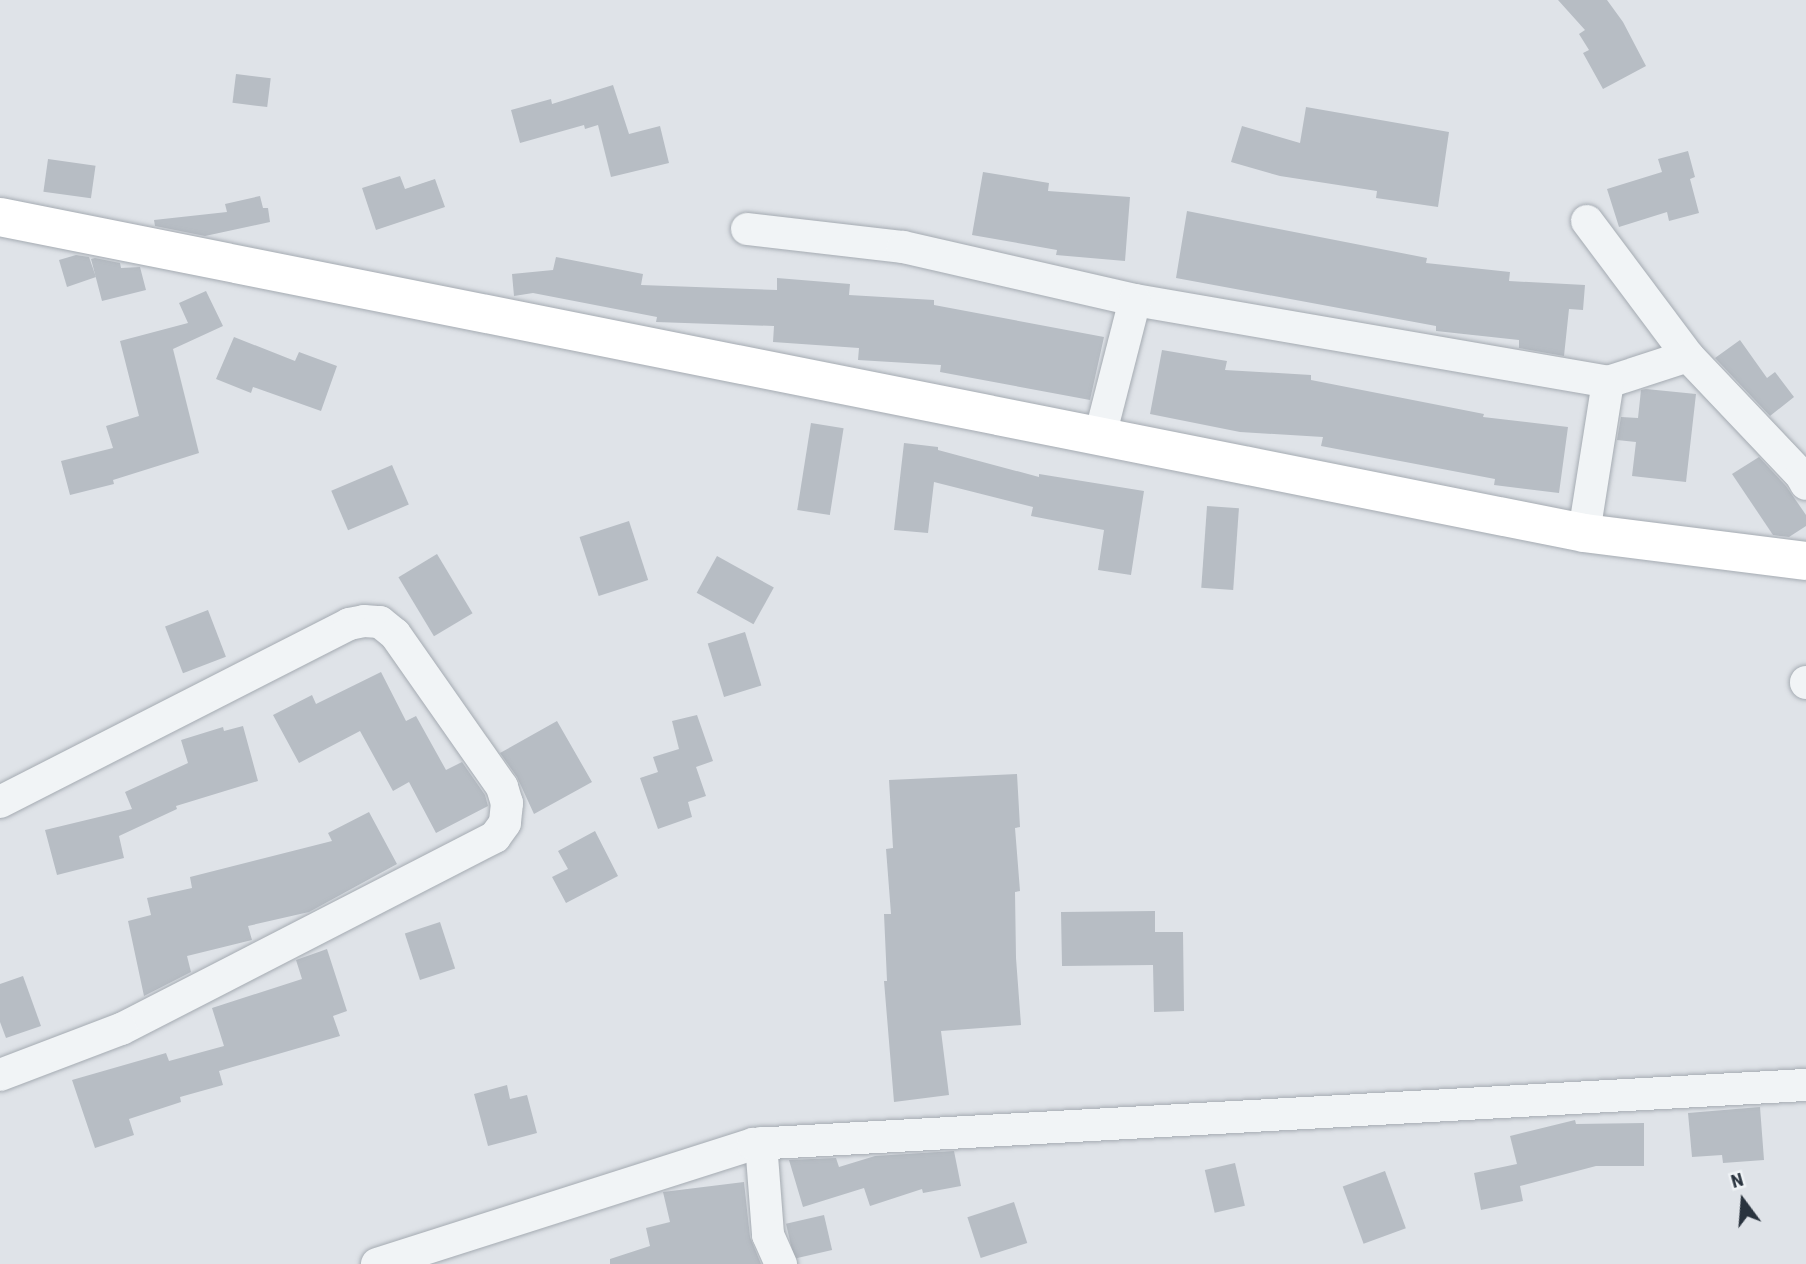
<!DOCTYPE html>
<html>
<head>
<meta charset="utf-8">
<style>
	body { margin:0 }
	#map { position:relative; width:1806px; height:1264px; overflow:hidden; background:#dfe3e8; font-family:"Roboto Condensed",sans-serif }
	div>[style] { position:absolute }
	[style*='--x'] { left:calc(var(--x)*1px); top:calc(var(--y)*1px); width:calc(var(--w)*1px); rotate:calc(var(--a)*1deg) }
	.building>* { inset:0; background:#b7bdc4; transform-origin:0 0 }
	.roads { filter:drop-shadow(0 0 2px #a5abb2) drop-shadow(0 0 2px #a5abb2) }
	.street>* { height:32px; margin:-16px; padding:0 16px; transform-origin:16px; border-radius:16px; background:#f1f4f6 }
	.secondary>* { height:38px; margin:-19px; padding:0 19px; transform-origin:19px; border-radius:19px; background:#fff }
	span { translate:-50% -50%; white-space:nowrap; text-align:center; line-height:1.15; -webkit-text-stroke:5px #eef2f5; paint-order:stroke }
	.north { position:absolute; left:1708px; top:1166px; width:70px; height:70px; -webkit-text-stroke:5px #eef2f5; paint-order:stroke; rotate:344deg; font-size:19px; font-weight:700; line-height:28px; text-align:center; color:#29333e }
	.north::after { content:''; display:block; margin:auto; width:24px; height:32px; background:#29333e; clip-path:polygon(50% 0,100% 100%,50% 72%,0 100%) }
</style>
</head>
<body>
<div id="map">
	<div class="building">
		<div style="clip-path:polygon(1558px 0,1607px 0,1623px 22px,1646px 66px,1603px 89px,1583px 53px,1589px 50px,1579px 34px,1585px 30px)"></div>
		<div style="left:236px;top:74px;width:35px;height:29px;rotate:7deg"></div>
		<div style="clip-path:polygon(613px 85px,629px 134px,660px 126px,669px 163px,611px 177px,598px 125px,585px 129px,584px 125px,520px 143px,511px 110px,551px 99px,552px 104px)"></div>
		<div style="clip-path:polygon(1306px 107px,1449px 132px,1438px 207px,1376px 198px,1377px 191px,1280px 176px,1231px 162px,1242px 126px,1300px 143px)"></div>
		<div style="clip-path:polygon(1688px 151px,1695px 177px,1690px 179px,1699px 213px,1669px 221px,1667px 212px,1619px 227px,1607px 189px,1662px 172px,1658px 159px)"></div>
		<div style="left:48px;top:159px;width:48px;height:33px;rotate:8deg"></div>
		<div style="clip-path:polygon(983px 172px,1049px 183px,1048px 191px,1130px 197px,1125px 261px,1056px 255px,1057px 250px,972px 235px)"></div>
		<div style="clip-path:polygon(400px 176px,405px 189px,435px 179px,445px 207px,376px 230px,362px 188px)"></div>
		<div style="clip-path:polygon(260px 196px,263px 208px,268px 208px,270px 222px,205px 236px,155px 226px,154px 220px,227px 212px,225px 204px)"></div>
		<div style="clip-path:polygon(1187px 211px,1427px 258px,1426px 263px,1510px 272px,1509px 281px,1585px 285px,1583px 310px,1569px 309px,1564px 356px,1519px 348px,1519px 340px,1436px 331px,1436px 326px,1176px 278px)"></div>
		<div style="clip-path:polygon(76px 255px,89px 257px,96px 277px,67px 287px,59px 260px)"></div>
		<div style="clip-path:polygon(556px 257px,643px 274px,641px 285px,777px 290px,777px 278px,850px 284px,849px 295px,934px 300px,934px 305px,1104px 337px,1090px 400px,940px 372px,941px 365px,858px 360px,859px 348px,773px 342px,774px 326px,656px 322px,657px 317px,533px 293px,514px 296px,512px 274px,553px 270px)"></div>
		<div style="clip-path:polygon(95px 258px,120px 263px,121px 268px,140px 267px,146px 290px,102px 301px,91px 259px)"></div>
		<div style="clip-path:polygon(206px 291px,223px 326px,173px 349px,199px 453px,113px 480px,114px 484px,70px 495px,61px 461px,113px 448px,106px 426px,139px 416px,120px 341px,188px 323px,179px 303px)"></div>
		<div style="clip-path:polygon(234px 337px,295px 361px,299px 352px,337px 366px,321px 411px,253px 387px,251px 393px,216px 379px)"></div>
		<div style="clip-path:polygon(1740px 340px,1767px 378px,1775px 372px,1794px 397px,1770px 416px,1715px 358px)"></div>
		<div style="clip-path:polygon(1162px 350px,1227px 361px,1225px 370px,1311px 375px,1311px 380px,1484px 414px,1483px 417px,1568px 427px,1559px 493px,1494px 485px,1495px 479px,1321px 446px,1323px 437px,1240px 432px,1150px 414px)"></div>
		<div style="clip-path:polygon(1646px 389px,1696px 394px,1686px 482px,1632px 476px,1636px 442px,1617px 440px,1621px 417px,1638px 418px,1641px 390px)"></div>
		<div style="left:811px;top:423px;width:33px;height:88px;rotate:9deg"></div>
		<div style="clip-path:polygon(904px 443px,938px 447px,938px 450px,1039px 477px,1039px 474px,1144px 491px,1131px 575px,1098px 570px,1104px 530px,1031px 516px,1033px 507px,934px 482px,928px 533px,894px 530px)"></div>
		<div style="clip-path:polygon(1759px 457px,1786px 486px,1806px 515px,1806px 526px,1789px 537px,1773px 535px,1732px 474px)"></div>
		<div style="left:392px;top:465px;width:43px;height:66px;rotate:67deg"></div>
		<div style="left:1207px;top:506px;width:32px;height:82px;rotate:4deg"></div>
		<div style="left:629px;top:521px;width:62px;height:52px;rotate:72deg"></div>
		<div style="left:437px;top:554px;width:69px;height:45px;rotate:59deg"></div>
		<div style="left:717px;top:556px;width:65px;height:42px;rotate:29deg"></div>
		<div style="left:208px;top:610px;width:50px;height:46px;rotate:69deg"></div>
		<div style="left:745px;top:632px;width:56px;height:39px;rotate:73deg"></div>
		<div style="clip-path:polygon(381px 672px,406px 721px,416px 716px,446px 770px,462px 762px,485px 795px,488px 806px,436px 833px,409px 782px,393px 791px,360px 731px,299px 763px,273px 715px,312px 695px,316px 704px)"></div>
		<div style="clip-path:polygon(697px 715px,713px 761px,696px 767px,706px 796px,688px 802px,692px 817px,658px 829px,640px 778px,658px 772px,653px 757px,679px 749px,672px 721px)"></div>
		<div style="clip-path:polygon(557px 721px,592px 782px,534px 814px,517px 777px,500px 753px)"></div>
		<div style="clip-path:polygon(243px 726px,258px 781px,176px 806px,177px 809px,119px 836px,124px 858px,57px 875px,45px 830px,132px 809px,125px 792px,188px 763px,181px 740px,223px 727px,224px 731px)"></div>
		<div style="clip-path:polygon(1017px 774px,1020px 827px,1015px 828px,1020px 891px,1015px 892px,1016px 958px,1021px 1025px,941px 1031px,949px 1095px,894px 1102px,884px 981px,887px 981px,884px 914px,891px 914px,886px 849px,893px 848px,889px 780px)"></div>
		<div style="clip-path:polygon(369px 812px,397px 864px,309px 912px,248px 926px,252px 940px,187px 956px,191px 972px,144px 996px,128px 921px,151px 915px,147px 898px,192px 888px,190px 877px,332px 841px,328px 833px)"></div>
		<div style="clip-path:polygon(595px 831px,618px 876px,566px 903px,552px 877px,568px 869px,558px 851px)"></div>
		<div style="clip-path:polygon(1155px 911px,1155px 932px,1183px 932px,1184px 1011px,1154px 1012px,1153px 965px,1062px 966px,1061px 912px)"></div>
		<div style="left:440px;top:922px;width:49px;height:37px;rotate:72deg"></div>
		<div style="clip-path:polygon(327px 949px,347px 1011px,333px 1016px,340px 1036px,219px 1071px,223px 1085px,180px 1097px,181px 1102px,129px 1119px,134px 1135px,95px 1148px,72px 1080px,166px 1053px,169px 1061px,224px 1046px,212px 1008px,302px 979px,296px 960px)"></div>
		<div style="clip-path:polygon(23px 976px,41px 1026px,6px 1038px,0 1022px,0 984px)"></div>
		<div style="clip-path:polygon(507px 1085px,510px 1099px,527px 1095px,537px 1133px,488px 1146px,474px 1094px)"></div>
		<div style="clip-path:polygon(1760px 1107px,1764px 1160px,1723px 1163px,1722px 1155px,1692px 1157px,1688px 1113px)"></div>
		<div style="clip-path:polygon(1575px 1120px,1576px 1124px,1644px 1123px,1644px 1166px,1596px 1166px,1520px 1186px,1523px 1201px,1481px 1210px,1474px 1173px,1517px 1164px,1510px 1136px)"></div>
		<div style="clip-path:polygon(954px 1151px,961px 1186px,923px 1193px,922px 1189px,870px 1206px,864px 1188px,803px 1207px,789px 1160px,836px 1158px,839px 1167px,875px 1156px)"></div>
		<div style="left:1235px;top:1163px;width:44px;height:31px;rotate:77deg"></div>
		<div style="left:1385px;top:1171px;width:61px;height:45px;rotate:70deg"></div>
		<div style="clip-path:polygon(744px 1182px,750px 1237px,761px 1264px,610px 1264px,610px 1259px,650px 1246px,646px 1228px,670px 1222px,663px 1192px)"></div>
		<div style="left:1014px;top:1202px;width:43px;height:49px;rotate:72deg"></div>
		<div style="left:824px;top:1215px;width:36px;height:39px;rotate:77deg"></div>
	</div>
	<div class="roads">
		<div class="street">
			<div style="--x:1587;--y:221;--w:169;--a:53.2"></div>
			<div style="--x:1688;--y:356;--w:164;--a:46.5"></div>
			<div style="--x:1801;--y:475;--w:10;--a:61"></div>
			<div style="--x:747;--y:229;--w:157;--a:6.6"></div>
			<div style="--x:903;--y:247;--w:238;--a:12.9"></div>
			<div style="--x:1135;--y:300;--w:480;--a:9.8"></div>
			<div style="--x:1608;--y:382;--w:84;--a:-18"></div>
			<div style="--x:1100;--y:436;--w:140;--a:-75.6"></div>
			<div style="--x:1584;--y:533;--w:153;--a:-81"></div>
			<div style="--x:1806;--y:682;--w:1;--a:90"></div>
			<div style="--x:0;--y:802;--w:392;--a:-27"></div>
			<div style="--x:349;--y:624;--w:15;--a:-11"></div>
			<div style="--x:364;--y:621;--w:16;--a:4"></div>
			<div style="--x:380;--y:622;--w:19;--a:39"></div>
			<div style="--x:395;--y:634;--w:187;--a:55"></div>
			<div style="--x:502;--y:787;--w:17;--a:73"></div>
			<div style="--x:507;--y:803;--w:20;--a:96"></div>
			<div style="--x:505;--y:823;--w:17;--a:126"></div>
			<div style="--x:495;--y:837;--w:420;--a:152.8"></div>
			<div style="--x:121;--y:1029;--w:129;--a:159.2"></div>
			<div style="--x:761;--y:1143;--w:92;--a:85.6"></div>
			<div style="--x:768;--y:1235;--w:32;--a:66"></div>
			<div style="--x:377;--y:1264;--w:395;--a:-17.7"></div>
			<div style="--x:753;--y:1144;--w:1055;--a:-3.21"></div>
		</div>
		<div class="secondary">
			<div style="--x:0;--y:217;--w:1615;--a:11.28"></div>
			<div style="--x:1584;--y:533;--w:224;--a:7.2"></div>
		</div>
	</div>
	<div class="north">N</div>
</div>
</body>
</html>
